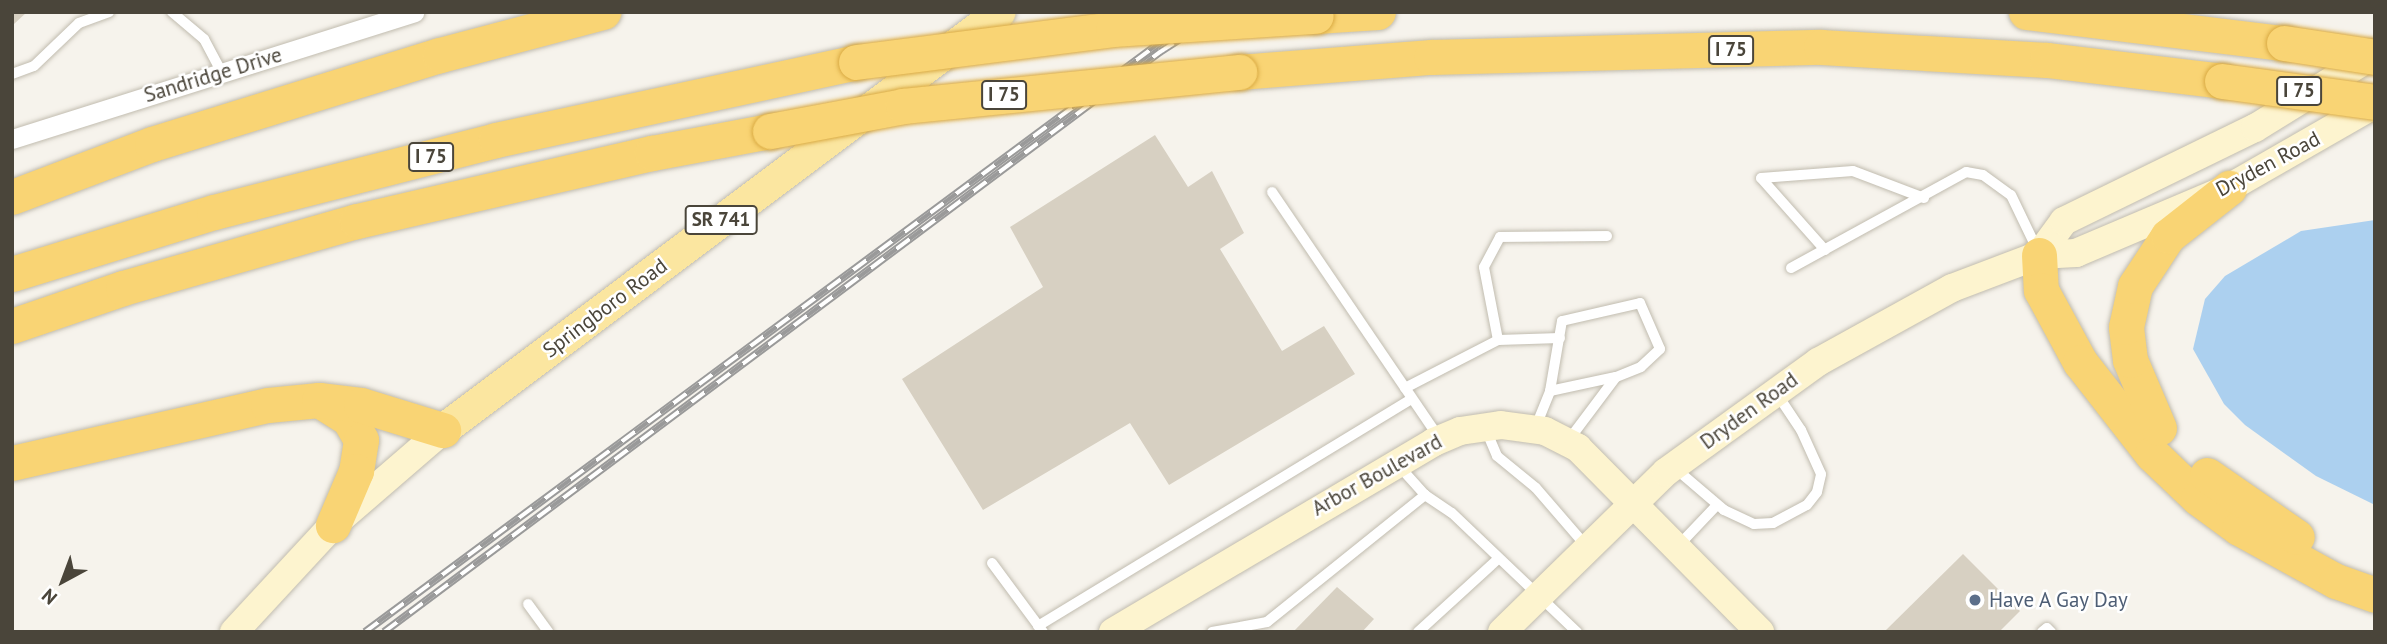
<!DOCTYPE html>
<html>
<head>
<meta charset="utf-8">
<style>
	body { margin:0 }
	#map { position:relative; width:2387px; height:644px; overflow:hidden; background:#f6f3ec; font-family:"PT Sans",sans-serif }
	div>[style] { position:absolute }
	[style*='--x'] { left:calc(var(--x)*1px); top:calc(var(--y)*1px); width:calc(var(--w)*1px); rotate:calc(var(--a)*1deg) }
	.water>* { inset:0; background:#acd0ef }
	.building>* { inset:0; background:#d7d0c2 }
	.roads { filter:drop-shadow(0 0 2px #c1bcaf) drop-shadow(0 0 2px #c1bcaf) }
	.lane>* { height:10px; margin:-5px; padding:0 5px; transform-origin:5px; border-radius:5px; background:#fff }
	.street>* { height:19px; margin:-9.5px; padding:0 9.5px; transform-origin:9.5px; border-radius:9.5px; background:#fff }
	.secondary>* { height:28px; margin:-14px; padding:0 14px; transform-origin:14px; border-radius:14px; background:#fdf4cf }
	.primary>* { height:32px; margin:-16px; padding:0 16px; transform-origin:16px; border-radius:16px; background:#fbe6a0 }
	.highway>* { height:35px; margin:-17.5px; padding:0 17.5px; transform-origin:17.5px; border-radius:17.5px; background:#f9d474 }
	.rail>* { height:8px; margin-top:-4px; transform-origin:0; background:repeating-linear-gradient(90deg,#fff 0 16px,#9a9a9a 0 32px); box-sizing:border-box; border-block:2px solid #9a9a9a }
	.bridges { filter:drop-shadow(0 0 2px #d9aa43) drop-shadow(0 0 2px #d9aa43) }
	.highway-bridge>* { height:35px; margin:-17.5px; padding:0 17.5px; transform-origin:17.5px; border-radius:17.5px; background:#f9d474 }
	.dots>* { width:19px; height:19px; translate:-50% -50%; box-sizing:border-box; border:4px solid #fff; border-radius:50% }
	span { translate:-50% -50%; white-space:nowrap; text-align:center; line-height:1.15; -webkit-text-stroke:5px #fff; paint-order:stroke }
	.shield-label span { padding:2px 5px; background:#fff; border:2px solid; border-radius:5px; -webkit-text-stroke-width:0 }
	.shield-label { font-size:19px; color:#4a453a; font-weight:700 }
	.street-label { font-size:21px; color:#4a453a }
	.service-label { font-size:21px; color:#4e5e75 }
	.left { translate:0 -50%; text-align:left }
	.frame { position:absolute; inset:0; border:14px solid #4a453a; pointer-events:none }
	.north { position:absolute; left:28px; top:546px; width:70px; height:70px; -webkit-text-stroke:5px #fff; paint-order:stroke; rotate:221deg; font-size:19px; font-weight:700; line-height:28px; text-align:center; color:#4a453a }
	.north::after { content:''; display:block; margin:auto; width:24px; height:32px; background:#4a453a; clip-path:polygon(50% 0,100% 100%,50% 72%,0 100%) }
</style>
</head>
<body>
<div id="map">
	<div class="water">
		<div style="clip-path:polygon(2375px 220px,2375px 505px,2316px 476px,2245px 425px,2224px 404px,2193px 349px,2205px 299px,2225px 276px,2301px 231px)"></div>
	</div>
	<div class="building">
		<div style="clip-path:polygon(12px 12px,27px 12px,14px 24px)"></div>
		<div style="clip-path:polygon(1155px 135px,1188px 187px,1212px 171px,1244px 233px,1220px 249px,1282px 351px,1324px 326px,1355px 374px,1169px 485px,1130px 423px,983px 510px,902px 379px,1043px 287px,1010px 227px)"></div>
		<div style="clip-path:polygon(1963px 554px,2020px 611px,1999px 632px,1884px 632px)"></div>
		<div style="clip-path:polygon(1337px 587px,1374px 619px,1362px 632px,1293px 632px)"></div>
	</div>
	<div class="roads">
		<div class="lane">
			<div style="--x:172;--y:12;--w:42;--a:40.2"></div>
			<div style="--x:204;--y:39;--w:38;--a:62"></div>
			<div style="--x:12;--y:74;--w:23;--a:-20"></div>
			<div style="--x:34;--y:66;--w:62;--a:-43.7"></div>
			<div style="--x:79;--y:23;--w:32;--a:-20"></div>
			<div style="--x:1272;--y:192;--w:295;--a:55.8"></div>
			<div style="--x:1825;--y:250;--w:96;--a:-131.6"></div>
			<div style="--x:1761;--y:178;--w:92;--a:-4.4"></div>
			<div style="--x:1853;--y:171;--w:76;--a:20.8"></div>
			<div style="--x:1791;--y:268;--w:200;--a:-28.7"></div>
			<div style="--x:1966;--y:172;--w:17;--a:10"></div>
			<div style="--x:1983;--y:175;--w:34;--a:36"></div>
			<div style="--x:2011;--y:195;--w:62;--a:64.3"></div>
			<div style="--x:1498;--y:340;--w:74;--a:-100.9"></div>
			<div style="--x:1484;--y:267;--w:34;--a:-62"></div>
			<div style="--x:1500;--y:237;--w:107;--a:-0.5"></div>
			<div style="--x:1405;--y:388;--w:105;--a:-27.3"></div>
			<div style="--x:1498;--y:340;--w:62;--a:-1.8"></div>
			<div style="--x:1550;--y:391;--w:66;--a:-12.2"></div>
			<div style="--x:1536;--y:426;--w:38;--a:-68"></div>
			<div style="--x:1550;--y:391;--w:71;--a:-80.3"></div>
			<div style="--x:1562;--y:321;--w:80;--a:-13"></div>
			<div style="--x:1640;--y:303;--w:50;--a:66.5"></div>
			<div style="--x:1660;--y:349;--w:26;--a:137"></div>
			<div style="--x:1641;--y:367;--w:27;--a:158"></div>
			<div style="--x:1616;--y:377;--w:80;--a:126.9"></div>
			<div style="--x:1486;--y:430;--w:28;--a:67"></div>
			<div style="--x:1497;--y:456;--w:50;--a:39.4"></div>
			<div style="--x:1536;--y:488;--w:78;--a:49.2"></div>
			<div style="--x:1399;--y:466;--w:39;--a:48"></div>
			<div style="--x:1425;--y:495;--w:32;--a:34"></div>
			<div style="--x:1452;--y:513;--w:173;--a:43.6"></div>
			<div style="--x:1676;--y:469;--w:63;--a:40.5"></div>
			<div style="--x:1724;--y:510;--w:33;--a:25"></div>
			<div style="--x:1754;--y:524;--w:19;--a:-3"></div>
			<div style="--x:1773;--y:523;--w:38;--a:-28"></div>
			<div style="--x:1807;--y:505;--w:16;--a:-52"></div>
			<div style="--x:1817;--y:492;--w:18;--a:-77"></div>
			<div style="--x:1821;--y:474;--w:48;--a:-114.4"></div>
			<div style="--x:1801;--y:430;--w:43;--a:-123.7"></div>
			<div style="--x:1679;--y:545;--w:55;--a:-46.5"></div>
			<div style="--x:992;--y:563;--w:86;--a:53.5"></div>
			<div style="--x:528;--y:604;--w:34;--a:54"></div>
			<div style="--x:1038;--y:626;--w:437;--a:-31.3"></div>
			<div style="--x:1212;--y:632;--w:56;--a:-10.3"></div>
			<div style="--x:1267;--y:622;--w:203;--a:-38.8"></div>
			<div style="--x:1418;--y:632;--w:108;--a:-42.4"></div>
			<div style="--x:2042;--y:632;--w:6;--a:-39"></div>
			<div style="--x:2047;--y:628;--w:6;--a:45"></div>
		</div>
		<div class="street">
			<div style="--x:12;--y:139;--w:422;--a:-17.5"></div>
		</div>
		<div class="secondary">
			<div style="--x:2039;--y:255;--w:42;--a:-53.7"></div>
			<div style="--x:2064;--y:221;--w:212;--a:-26"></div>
			<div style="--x:2255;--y:128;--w:141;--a:-31.7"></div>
			<div style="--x:234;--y:632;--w:146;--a:-47.2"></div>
			<div style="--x:333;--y:525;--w:145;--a:-40.8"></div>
			<div style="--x:1113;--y:632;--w:373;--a:-30.6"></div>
			<div style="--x:1434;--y:442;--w:28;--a:-23"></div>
			<div style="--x:1460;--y:431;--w:41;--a:-8.3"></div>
			<div style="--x:1501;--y:425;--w:44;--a:7.8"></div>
			<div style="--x:1545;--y:431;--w:37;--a:27"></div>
			<div style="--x:1578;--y:448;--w:259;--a:45.3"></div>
			<div style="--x:1502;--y:632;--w:229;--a:-44.3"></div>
			<div style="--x:1666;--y:472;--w:188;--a:-35.9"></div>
			<div style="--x:1818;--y:362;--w:153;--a:-28.9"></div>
			<div style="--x:1952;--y:288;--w:93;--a:-20.8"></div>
			<div style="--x:2039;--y:255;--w:37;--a:-3"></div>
			<div style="--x:2076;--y:253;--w:166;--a:-23"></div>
			<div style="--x:2229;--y:188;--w:168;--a:-29.9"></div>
		</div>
		<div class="primary">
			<div style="--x:443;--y:430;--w:696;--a:-36.89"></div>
		</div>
		<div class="highway">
			<div style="--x:2026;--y:12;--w:260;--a:6.9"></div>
			<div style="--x:1316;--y:16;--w:62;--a:-3.7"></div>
			<div style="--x:1239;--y:72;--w:193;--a:-4.5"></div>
			<div style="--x:1431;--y:57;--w:390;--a:-1.5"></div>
			<div style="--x:1821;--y:47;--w:226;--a:3.3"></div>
			<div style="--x:2047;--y:60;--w:176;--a:6.8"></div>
			<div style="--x:12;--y:197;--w:150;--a:-20.7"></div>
			<div style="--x:152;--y:144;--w:301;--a:-17.2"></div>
			<div style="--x:440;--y:55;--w:169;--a:-14.8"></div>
			<div style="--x:2039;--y:255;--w:35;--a:87"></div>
			<div style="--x:2041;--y:290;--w:82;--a:61.6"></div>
			<div style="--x:2080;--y:362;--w:117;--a:52"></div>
			<div style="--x:2152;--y:454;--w:64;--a:43.7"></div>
			<div style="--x:2198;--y:498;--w:51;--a:36.2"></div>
			<div style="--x:2239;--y:528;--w:111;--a:28.7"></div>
			<div style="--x:2336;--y:581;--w:41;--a:19.7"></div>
			<div style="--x:12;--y:274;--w:211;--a:-17.1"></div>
			<div style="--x:214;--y:212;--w:291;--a:-14.3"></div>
			<div style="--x:496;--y:140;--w:368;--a:-12.2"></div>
			<div style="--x:12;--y:326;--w:117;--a:-18.9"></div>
			<div style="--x:123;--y:288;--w:243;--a:-16"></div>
			<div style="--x:357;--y:221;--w:303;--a:-13"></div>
			<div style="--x:652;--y:153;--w:120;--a:-10.6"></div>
			<div style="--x:319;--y:400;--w:36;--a:32"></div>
			<div style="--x:349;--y:419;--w:24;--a:60"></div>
			<div style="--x:361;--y:440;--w:31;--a:99"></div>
			<div style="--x:356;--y:471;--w:59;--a:113.1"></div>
			<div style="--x:2159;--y:428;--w:74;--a:-113.1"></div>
			<div style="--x:2130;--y:360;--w:33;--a:-97"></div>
			<div style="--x:2126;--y:327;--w:42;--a:-77.6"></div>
			<div style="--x:2135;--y:286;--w:60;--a:-56.6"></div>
			<div style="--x:2168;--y:236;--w:78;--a:-38.2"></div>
			<div style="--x:12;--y:463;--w:262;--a:-12.8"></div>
			<div style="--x:268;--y:405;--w:51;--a:-5.6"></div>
			<div style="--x:319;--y:400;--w:42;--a:6.8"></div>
			<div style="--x:361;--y:405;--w:86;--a:17"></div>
			<div style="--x:2207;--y:475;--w:109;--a:34.6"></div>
		</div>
	</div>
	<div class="rail">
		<div style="--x:365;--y:632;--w:1041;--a:-36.56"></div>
		<div style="--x:384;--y:632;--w:969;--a:-36.78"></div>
		<div style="--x:1160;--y:52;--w:74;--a:-32.8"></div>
	</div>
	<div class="bridges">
		<div class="highway-bridge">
			<div style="--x:2284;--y:43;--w:92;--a:8.7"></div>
			<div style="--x:856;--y:62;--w:259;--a:-7.3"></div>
			<div style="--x:1113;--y:29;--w:203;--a:-3.7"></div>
			<div style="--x:2222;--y:81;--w:154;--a:7.8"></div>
			<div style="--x:770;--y:131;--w:135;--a:-10.6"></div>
			<div style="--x:903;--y:106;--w:338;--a:-5.8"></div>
		</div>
	</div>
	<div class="dots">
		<div style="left:1975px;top:600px;background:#5c6f8a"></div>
	</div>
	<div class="shield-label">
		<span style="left:1731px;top:50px">I 75</span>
		<span style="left:2299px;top:91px">I 75</span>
		<span style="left:1004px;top:95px">I 75</span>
		<span style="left:431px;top:157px">I 75</span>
		<span style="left:721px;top:220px">SR 741</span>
	</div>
	<div class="street-label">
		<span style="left:213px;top:75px;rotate:-17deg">Sandridge Drive</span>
		<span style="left:2268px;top:164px;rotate:-28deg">Dryden Road</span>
		<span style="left:605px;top:308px;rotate:-37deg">Springboro Road</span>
		<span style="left:1749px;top:411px;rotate:-36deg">Dryden Road</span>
		<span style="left:1377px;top:475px;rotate:-29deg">Arbor Boulevard</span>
	</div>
	<div class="service-label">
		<span class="left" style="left:1989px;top:600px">Have A Gay Day</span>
	</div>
	<div class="frame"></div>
	<div class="north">N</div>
</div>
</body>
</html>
